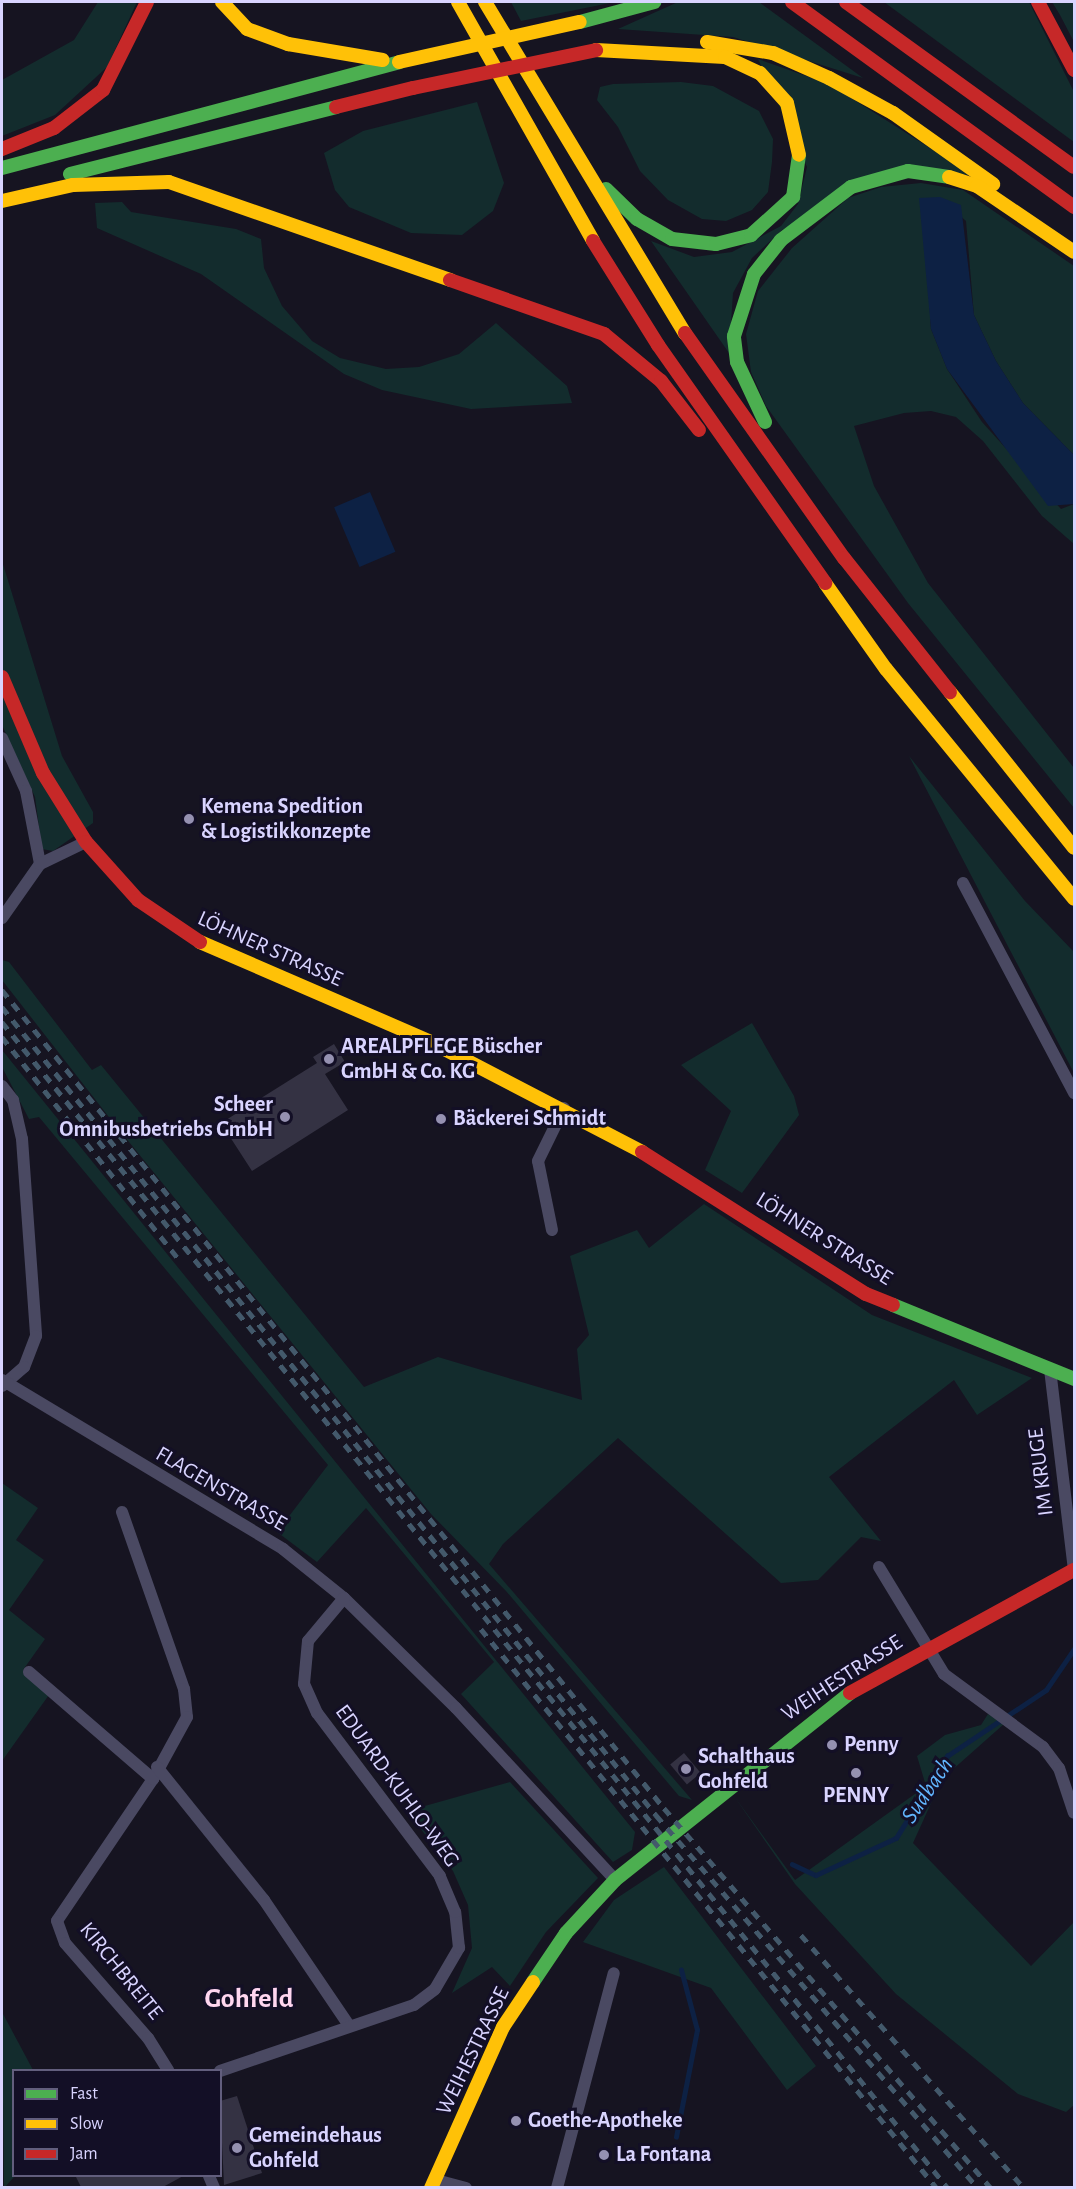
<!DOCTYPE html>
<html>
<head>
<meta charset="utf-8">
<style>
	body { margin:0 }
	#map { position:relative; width:1076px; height:2189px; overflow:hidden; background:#161421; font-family:"Alegreya Sans",sans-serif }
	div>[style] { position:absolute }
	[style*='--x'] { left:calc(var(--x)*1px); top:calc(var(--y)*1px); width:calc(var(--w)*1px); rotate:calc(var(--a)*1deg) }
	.green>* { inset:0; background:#132c2d }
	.water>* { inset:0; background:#0d2144; transform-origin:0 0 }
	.stream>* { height:4.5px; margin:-2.25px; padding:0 2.25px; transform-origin:2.25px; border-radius:2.25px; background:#0d2144 }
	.building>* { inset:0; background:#343243; transform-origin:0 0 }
	.street>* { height:12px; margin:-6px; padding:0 6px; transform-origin:6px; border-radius:6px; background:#4a4962 }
	.fast>* { height:14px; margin:-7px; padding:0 7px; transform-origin:7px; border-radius:7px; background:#4caf50 }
	.slow>* { height:14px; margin:-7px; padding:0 7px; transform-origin:7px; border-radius:7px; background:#ffc107 }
	.jam>* { height:14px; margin:-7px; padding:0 7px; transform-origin:7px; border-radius:7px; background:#c62828 }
	.rail>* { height:4.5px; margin-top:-2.25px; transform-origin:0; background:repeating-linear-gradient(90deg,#43596b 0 9px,transparent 0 17px) }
	.slow-bridge>* { height:14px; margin:-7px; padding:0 7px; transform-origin:7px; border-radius:7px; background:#ffc107 }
	.jam-bridge>* { height:14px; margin:-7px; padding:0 7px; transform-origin:7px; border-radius:7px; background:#c62828 }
	.dots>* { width:16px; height:16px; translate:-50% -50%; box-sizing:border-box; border:3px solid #130f26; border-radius:50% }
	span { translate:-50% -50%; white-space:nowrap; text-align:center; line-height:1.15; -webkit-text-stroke:6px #130f26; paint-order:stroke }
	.poi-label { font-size:22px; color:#d9d4ff; font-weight:700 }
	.left { translate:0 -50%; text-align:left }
	.right { translate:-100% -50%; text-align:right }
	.street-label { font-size:22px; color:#d9d4ff }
	.water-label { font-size:24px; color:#62b6ff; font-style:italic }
	.district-label { font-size:28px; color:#ffd6f0; font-weight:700 }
	.frame { position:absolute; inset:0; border:3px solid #d9d4ff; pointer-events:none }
	.legend { position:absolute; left:12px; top:2069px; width:210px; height:108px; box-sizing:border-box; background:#130f26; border:2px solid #625e7d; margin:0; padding:8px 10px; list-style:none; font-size:18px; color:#d9d4ff }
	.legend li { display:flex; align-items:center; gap:12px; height:30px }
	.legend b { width:30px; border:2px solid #625e7d }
</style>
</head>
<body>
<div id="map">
	<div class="green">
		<div style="clip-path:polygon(98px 2px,137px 2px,107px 67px,55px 115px,2px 136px,2px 80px,74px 40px)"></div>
		<div style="clip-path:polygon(511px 2px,615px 2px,521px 21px)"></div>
		<div style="clip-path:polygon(678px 2px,759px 2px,863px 78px,733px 37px,618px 29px)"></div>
		<div style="clip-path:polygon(884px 2px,1029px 2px,1074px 92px,1074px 142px)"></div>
		<div style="clip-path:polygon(1052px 2px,1074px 2px,1074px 42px,1060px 15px)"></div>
		<div style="clip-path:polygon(758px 59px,829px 84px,974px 176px,907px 166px,782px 230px,752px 258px,733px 293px,729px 353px,651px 241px,694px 257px,732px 252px,781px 226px,798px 204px,807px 167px)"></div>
		<div style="clip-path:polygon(681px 82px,713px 86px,759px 111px,773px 139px,772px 162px,768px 192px,752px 210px,726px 221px,702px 219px,668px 200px,640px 171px,618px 127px,597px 100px,600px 87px,613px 84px)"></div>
		<div style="clip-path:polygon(477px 102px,504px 183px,493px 211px,462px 235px,411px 233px,349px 207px,335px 190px,324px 153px,363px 131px)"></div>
		<div style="clip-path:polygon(921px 183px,963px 190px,1074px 266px,1074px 455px,1023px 403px,996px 361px,974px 315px,966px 221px,939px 197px,927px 269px,931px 329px,947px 369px,982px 422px,1061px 509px,1074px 504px,1074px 544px,1042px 516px,983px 441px,956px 417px,931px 411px,904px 413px,854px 426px,874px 486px,928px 583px,1074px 768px,1074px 808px,908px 603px,766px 406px,751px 372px,746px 334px,758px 291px,792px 248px,848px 198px,881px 187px)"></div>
		<div style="clip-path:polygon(122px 202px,131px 212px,236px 229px,261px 239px,264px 268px,282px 306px,312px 341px,340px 358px,386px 369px,419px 367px,459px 354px,496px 323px,567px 386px,572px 403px,471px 409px,382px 390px,344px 374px,201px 274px,97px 228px,95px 203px)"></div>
		<div style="clip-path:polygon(2px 561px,62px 756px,93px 812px,93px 823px,53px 851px,42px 849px,35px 797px,2px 725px)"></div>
		<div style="clip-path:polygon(909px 756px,1025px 901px,1074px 952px,1074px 1073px)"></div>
		<div style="clip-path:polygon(2px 960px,9px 962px,92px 1070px,101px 1065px,364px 1387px,438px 1357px,582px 1400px,577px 1349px,589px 1335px,570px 1256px,637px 1230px,649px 1248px,704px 1204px,872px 1315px,1032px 1378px,977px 1415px,954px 1380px,829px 1477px,881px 1541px,861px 1537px,818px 1580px,781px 1583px,618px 1438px,503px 1544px,489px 1564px,692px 1800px,679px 1796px,506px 1591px,431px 1514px,112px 1121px,2px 980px)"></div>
		<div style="clip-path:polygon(752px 1023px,794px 1096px,799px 1115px,742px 1193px,705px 1170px,731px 1111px,681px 1065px)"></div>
		<div style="clip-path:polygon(2px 1050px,635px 1832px,632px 1850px,613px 1862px,461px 1694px,494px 1662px,366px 1508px,317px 1562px,277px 1532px,328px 1465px,39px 1117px,29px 1119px,2px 1067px)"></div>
		<div style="clip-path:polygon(2px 1483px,38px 1508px,16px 1540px,44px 1560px,9px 1610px,45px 1639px,23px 1670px,51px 1692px,2px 1761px)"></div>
		<div style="clip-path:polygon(988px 1714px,1004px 1724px,942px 1779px,913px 1843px,1031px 1966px,1074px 1922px,1074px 2105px,1066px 2112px,1018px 2094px,896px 1994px,795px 1884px,734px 1796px,795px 1880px,926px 1786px,917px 1756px,945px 1735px,981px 1725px)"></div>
		<div style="clip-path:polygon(510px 1782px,598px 1878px,546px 1932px,510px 1986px,492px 1967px,452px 1993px,472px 1948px,468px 1905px,453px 1871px,407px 1811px)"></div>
		<div style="clip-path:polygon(664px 1867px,816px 2066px,787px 2090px,711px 1988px,583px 1942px,614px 1900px)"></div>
		<div style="clip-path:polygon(2px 2012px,33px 2070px,14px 2070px,15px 2176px,4px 2188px)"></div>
	</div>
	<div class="water">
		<div style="clip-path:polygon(940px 197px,961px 205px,974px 315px,996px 361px,1023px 403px,1074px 455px,1074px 504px,1048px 506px,947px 369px,931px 329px,919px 198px)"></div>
		<div style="left:370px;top:492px;width:65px;height:39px;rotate:67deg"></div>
	</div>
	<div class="stream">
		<div style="--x:792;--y:1864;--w:26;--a:25"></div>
		<div style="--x:816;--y:1875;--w:88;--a:-24.8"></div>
		<div style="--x:896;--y:1838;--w:97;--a:-58.1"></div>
		<div style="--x:947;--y:1756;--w:119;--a:-33.7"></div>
		<div style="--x:1046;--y:1690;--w:50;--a:-55.7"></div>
		<div style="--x:676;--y:2137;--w:109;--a:-78.9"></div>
		<div style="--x:697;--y:2030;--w:62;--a:-104.9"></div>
	</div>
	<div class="building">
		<div style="clip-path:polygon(334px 1044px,345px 1062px,325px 1074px,348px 1110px,252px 1171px,221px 1123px,317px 1063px,313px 1057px)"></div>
		<div style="left:684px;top:1753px;width:26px;height:18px;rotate:50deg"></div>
		<div style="clip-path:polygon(237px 2096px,262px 2173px,224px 2185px,220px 2101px)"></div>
		<div style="clip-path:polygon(75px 2175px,185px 2175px,163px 2187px,81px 2187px)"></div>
	</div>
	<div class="street">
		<div style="--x:2;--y:738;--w:58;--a:65.6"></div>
		<div style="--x:26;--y:791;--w:74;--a:79.1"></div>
		<div style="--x:963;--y:883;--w:238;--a:62.1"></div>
		<div style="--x:2;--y:918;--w:66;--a:-54.9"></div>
		<div style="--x:40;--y:864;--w:51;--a:-25.6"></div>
		<div style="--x:2;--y:1086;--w:18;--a:52"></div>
		<div style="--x:13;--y:1100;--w:40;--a:77"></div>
		<div style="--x:22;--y:1139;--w:197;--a:85.9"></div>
		<div style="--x:36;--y:1336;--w:33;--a:111"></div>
		<div style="--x:24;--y:1367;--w:29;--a:139"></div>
		<div style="--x:552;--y:1230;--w:70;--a:-101.5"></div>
		<div style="--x:538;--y:1161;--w:59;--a:-63.9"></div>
		<div style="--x:1050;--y:1369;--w:202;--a:83.2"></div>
		<div style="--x:2;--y:1380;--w:328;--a:31"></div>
		<div style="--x:283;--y:1549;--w:78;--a:38.8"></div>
		<div style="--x:344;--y:1598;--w:157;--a:44.5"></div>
		<div style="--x:456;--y:1708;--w:234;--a:47.2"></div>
		<div style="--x:122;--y:1512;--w:188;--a:70.7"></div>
		<div style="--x:184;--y:1689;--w:28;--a:84"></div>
		<div style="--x:187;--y:1717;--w:71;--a:118.7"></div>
		<div style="--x:153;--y:1779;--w:171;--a:124.1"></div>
		<div style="--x:57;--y:1921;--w:23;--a:70"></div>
		<div style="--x:65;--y:1943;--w:126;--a:48.9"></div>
		<div style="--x:148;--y:2038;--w:38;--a:58"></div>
		<div style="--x:879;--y:1567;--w:125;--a:58.7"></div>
		<div style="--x:944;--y:1674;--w:123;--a:36.4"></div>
		<div style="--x:1043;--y:1747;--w:26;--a:53"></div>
		<div style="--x:1059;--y:1768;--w:47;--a:71.6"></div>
		<div style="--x:29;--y:1672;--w:164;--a:40.8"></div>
		<div style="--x:157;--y:1767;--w:171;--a:51.2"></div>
		<div style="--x:264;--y:1900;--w:150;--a:55.9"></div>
		<div style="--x:220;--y:2071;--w:205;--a:-18.8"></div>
		<div style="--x:414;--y:2005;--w:26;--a:-37"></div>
		<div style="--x:435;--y:1989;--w:48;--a:-59.7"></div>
		<div style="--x:459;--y:1948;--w:36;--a:-96"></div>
		<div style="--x:455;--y:1912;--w:39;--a:-113"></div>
		<div style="--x:440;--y:1876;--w:204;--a:-127"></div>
		<div style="--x:317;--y:1713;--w:32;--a:-114"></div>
		<div style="--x:304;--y:1684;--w:43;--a:-84.7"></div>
		<div style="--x:308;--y:1641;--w:56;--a:-50.1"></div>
		<div style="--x:209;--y:2176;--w:13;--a:67"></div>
		<div style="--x:436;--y:2180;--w:31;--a:15"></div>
		<div style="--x:557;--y:2188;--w:222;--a:-75.2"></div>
	</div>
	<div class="fast">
		<div style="--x:580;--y:22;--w:77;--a:-15.1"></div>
		<div style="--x:2;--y:168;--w:411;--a:-14.9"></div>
		<div style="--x:70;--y:174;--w:274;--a:-14.1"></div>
		<div style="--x:606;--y:189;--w:43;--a:44.1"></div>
		<div style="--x:637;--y:219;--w:40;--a:29.7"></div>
		<div style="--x:672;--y:239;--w:44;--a:6.5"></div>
		<div style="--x:716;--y:244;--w:36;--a:-14"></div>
		<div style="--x:751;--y:235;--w:57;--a:-42.1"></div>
		<div style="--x:793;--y:197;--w:42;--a:-81.9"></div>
		<div style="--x:765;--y:422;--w:66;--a:-115"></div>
		<div style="--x:737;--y:362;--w:26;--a:-97"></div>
		<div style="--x:734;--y:336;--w:65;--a:-72.1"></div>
		<div style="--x:754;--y:274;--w:43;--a:-51.5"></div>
		<div style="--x:781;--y:240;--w:88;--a:-37.1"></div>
		<div style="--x:851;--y:187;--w:59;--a:-15.7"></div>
		<div style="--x:908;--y:171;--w:41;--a:8.3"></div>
		<div style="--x:893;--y:1305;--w:196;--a:22.2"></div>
		<div style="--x:533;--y:1982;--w:59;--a:-56"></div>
		<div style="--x:566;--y:1933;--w:72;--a:-47.2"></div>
		<div style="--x:615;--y:1880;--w:300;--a:-38.5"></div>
	</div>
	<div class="slow">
		<div style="--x:222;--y:2;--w:37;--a:47"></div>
		<div style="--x:247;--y:29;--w:44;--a:20.1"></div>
		<div style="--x:288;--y:44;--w:96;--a:9.6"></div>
		<div style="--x:458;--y:2;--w:274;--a:60.5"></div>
		<div style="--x:485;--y:2;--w:387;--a:58.9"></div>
		<div style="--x:707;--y:42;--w:67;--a:9.5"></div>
		<div style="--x:773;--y:53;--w:61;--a:24.1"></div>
		<div style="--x:829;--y:78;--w:73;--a:28.7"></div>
		<div style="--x:893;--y:113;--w:123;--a:35.4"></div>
		<div style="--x:596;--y:50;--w:129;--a:3.1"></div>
		<div style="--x:725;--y:57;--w:38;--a:25"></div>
		<div style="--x:760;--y:73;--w:40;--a:48"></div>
		<div style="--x:787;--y:103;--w:53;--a:77"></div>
		<div style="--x:949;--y:177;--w:29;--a:18"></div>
		<div style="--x:977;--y:186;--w:117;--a:34.2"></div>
		<div style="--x:2;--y:201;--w:73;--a:-12.7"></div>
		<div style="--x:73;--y:185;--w:96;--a:-1.8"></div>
		<div style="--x:169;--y:182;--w:298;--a:19.2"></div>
		<div style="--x:825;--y:583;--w:105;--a:54.7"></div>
		<div style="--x:886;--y:669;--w:297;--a:50.7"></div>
		<div style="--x:950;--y:692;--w:199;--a:51.5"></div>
		<div style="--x:200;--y:942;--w:252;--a:23.4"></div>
		<div style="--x:431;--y:1042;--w:238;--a:27.5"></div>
		<div style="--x:431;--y:2188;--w:176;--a:-65.9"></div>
		<div style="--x:503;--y:2027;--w:54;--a:-56.3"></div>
	</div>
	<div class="jam">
		<div style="--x:792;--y:2;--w:349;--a:36"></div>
		<div style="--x:846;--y:2;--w:281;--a:35.9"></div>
		<div style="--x:1038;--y:2;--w:77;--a:62.1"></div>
		<div style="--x:336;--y:107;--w:79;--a:-13.9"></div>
		<div style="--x:2;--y:149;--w:56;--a:-22"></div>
		<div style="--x:54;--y:128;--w:62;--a:-37.8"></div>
		<div style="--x:103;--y:90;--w:98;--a:-63.4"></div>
		<div style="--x:593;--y:241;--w:123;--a:58"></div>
		<div style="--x:658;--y:345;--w:291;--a:54.9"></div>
		<div style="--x:450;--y:280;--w:163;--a:19.3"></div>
		<div style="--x:604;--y:334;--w:74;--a:39.5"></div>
		<div style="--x:661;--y:381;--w:62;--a:52.2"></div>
		<div style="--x:685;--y:333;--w:276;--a:54.8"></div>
		<div style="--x:844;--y:558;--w:171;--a:51.7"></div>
		<div style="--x:2;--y:677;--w:104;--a:66.9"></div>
		<div style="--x:43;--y:773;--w:81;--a:58.1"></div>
		<div style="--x:86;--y:842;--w:78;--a:48.1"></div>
		<div style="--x:138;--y:900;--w:75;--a:34.1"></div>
		<div style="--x:642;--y:1152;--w:265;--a:32.4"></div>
		<div style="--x:866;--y:1294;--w:29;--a:22"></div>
		<div style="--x:850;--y:1693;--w:256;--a:-28.8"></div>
	</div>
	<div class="rail">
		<div style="--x:2;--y:990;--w:1052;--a:51.02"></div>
		<div style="--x:664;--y:1808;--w:501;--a:49.29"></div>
		<div style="--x:2;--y:1007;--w:1040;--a:51.01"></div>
		<div style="--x:656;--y:1815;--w:493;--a:49.2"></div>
		<div style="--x:2;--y:1022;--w:1501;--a:50.95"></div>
		<div style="--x:2;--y:1037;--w:288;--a:51.5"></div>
		<div style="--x:481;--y:1629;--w:720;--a:50.81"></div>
		<div style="--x:801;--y:1935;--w:337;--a:48.6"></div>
	</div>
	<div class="slow-bridge">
		<div style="--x:399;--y:62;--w:185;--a:-12.5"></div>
	</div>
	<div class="jam-bridge">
		<div style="--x:413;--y:88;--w:187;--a:-11.7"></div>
	</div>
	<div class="dots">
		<div style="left:189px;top:819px;background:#9591b1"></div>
		<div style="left:329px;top:1059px;background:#9591b1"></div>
		<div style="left:285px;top:1117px;background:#9591b1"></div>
		<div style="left:441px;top:1119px;background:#9591b1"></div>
		<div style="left:832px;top:1745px;background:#9591b1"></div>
		<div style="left:686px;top:1769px;background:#9591b1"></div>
		<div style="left:856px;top:1773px;background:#9591b1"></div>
		<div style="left:516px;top:2121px;background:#9591b1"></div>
		<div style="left:237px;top:2148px;background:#9591b1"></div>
		<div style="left:604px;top:2155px;background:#9591b1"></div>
	</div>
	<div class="poi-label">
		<span class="left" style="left:201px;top:819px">Kemena Spedition<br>&amp; Logistikkonzepte</span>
		<span class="left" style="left:341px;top:1059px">AREALPFLEGE Büscher<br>GmbH &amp; Co. KG</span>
		<span class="right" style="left:273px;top:1117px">Scheer<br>Omnibusbetriebs GmbH</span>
		<span class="left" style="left:453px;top:1119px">Bäckerei Schmidt</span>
		<span class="left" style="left:844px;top:1745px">Penny</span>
		<span class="left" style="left:698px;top:1769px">Schalthaus<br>Gohfeld</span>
		<span style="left:856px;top:1796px">PENNY</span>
		<span class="left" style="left:528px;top:2121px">Goethe-Apotheke</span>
		<span class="left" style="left:249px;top:2148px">Gemeindehaus<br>Gohfeld</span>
		<span class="left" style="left:616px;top:2155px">La Fontana</span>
	</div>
	<div class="street-label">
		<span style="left:270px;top:949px;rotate:24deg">LÖHNER STRASSE</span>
		<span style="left:824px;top:1239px;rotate:32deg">LÖHNER STRASSE</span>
		<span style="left:1041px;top:1472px;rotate:-97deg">IM KRUGE</span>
		<span style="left:221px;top:1489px;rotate:30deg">FLAGENSTRASSE</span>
		<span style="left:842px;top:1678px;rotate:-33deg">WEIHESTRASSE</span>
		<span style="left:397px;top:1786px;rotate:54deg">EDUARD-KUHLO-WEG</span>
		<span style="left:121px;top:1971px;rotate:51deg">KIRCHBREITE</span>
		<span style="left:473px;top:2051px;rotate:-64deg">WEIHESTRASSE</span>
	</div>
	<div class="water-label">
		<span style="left:928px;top:1791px;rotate:-56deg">Sudbach</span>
	</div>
	<div class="district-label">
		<span style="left:249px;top:1999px">Gohfeld</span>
	</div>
	<div class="frame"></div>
	<ul class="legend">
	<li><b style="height:8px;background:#4caf50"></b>Fast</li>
	<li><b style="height:8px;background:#ffc107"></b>Slow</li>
	<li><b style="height:8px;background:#c62828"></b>Jam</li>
	</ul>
</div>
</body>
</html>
